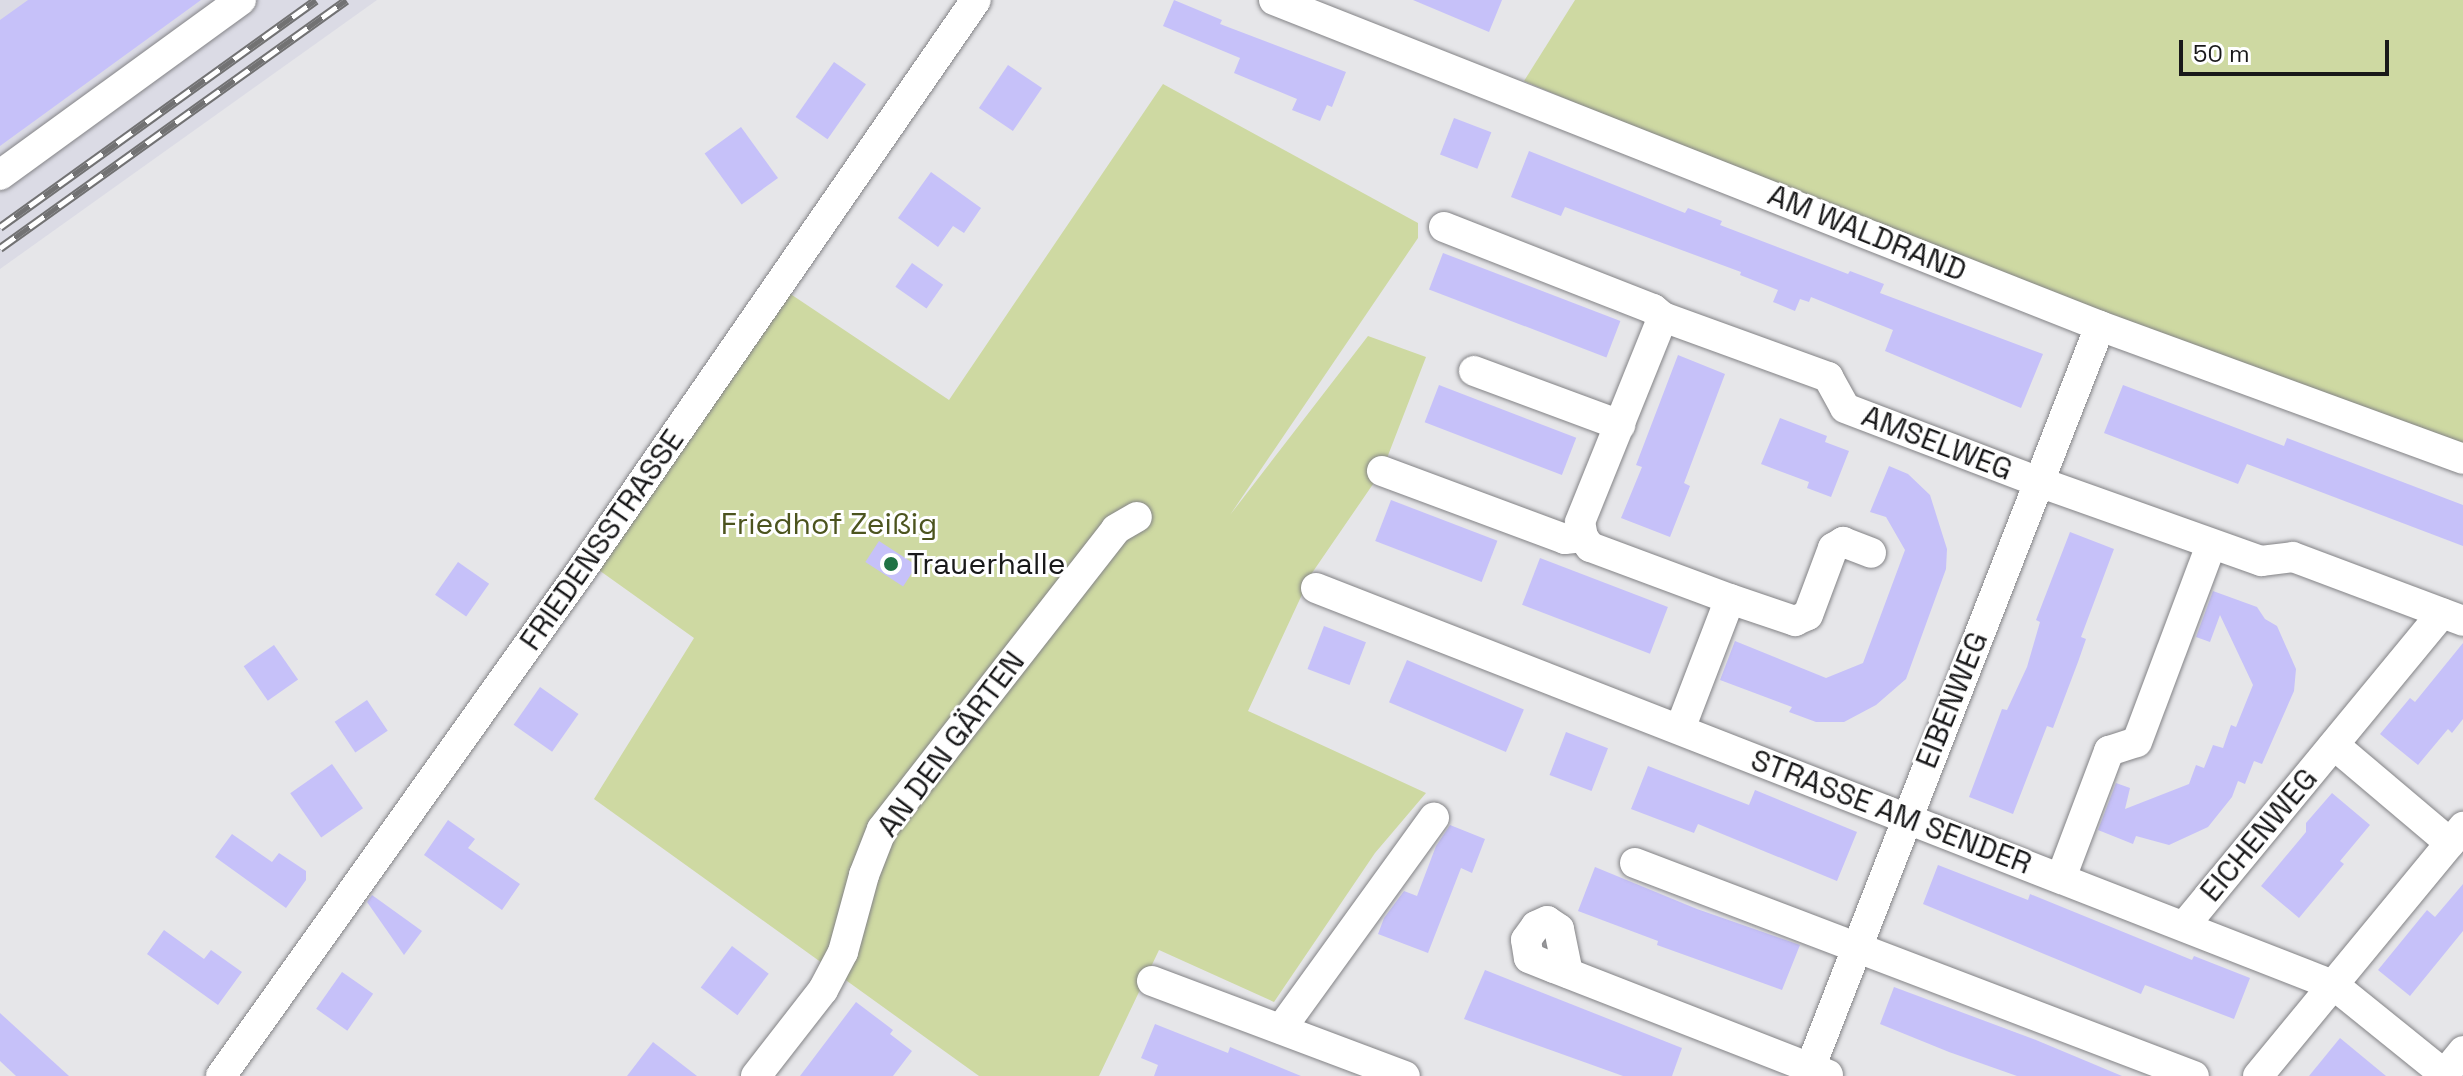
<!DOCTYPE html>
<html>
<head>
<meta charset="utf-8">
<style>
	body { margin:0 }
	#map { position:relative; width:2463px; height:1076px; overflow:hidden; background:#e6e6e9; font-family:"Space Grotesk",sans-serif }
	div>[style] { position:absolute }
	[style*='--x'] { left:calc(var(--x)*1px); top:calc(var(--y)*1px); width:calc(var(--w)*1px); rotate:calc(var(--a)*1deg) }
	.built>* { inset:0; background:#dbdbe5 }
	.green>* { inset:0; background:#ced9a2 }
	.building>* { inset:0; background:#c6c1f9; transform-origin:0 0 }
	.roads { filter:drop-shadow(0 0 2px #838386) drop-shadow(0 0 2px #838386) }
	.minor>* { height:30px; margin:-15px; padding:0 15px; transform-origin:15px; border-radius:15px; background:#fff }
	.rail>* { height:9px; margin-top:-4.5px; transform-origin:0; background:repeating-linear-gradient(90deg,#fff 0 18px,#727273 0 36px); box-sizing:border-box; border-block:2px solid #727273 }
	.dots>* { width:22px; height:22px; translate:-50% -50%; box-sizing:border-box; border:4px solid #fff; border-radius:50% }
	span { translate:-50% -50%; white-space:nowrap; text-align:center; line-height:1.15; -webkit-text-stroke:6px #fff; paint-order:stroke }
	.street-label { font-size:30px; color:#19191a }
	.park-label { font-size:30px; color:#4c541e }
	.poi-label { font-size:30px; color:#19191a }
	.left { translate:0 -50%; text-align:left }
	.scale { position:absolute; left:2179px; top:40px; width:210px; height:36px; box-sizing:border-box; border:4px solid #19191a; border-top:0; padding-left:10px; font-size:24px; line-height:28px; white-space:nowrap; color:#19191a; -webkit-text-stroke:6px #fff; paint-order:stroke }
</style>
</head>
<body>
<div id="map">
	<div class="built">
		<div style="clip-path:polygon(0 0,377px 0,0 269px)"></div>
	</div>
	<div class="green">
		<div style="clip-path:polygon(1575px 0,2463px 0,2463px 459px,2100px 326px,1524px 81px)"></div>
		<div style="clip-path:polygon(1163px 84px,1418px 223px,1418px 238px,1230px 515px,1368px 336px,1426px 357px,1382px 471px,1312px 573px,1248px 711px,1426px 793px,1375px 853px,1274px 1002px,1159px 950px,1099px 1076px,979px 1076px,594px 799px,694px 638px,596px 568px,789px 293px,949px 400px)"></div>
	</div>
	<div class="building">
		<div style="clip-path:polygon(28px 0,201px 0,0 146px,0 20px)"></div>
		<div style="clip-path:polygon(1174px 0,1222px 20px,1220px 24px,1346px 72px,1332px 107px,1327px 105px,1320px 121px,1292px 110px,1297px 99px,1234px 73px,1240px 58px,1163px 26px)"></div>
		<div style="clip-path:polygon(1413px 0,1502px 0,1489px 32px)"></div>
		<div style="left:834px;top:62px;width:39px;height:67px;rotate:35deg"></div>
		<div style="left:1008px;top:65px;width:41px;height:52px;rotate:34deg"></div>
		<div style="left:1454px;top:118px;width:40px;height:39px;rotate:21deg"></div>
		<div style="left:741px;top:127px;width:63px;height:45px;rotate:54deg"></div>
		<div style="clip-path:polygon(1529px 151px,1685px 213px,1688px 208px,1722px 221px,1720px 225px,1848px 274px,1850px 271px,1884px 284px,1880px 293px,2043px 354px,2021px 408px,1885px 351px,1893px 330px,1811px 297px,1809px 302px,1800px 299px,1795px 311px,1773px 302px,1778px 290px,1740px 275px,1741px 272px,1565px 207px,1561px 216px,1511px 197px)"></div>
		<div style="clip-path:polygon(931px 172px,981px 208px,964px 233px,953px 226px,938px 247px,898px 218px)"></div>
		<div style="left:1443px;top:253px;width:190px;height:39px;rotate:21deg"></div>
		<div style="left:912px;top:263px;width:38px;height:29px;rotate:35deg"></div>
		<div style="clip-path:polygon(1678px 355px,1725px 374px,1684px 483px,1690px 486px,1670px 537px,1621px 518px,1642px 467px,1636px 465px)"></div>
		<div style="left:1439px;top:385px;width:147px;height:40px;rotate:21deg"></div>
		<div style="clip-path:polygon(2123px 385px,2284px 446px,2287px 438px,2463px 505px,2463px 546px,2247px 464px,2238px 484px,2104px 433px)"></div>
		<div style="clip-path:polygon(1780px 418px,1827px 436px,1825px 442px,1849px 451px,1831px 497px,1807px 488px,1809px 482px,1761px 464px)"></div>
		<div style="clip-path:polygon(1889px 466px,1908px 474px,1930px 495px,1947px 549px,1946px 569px,1906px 679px,1876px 705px,1844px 722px,1816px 722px,1789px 712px,1792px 707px,1720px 680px,1735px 641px,1826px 678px,1863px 663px,1905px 550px,1886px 517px,1870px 512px)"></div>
		<div style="left:1391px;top:500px;width:114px;height:44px;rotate:21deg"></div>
		<div style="clip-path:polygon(2070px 532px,2114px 549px,2081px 637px,2086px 639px,2078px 662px,2053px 728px,2047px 726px,2013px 814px,1969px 797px,2002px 709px,2007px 710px,2027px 667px,2040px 622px,2036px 620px)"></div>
		<div style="left:879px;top:541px;width:45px;height:25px;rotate:33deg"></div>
		<div style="left:1540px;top:558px;width:137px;height:50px;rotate:21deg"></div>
		<div style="left:458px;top:562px;width:38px;height:40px;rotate:35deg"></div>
		<div style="clip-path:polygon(2213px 591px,2257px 607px,2265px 619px,2277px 626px,2296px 669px,2294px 691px,2262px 764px,2254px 761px,2245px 784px,2238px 781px,2232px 797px,2208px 827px,2169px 845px,2136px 836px,2133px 844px,2098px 830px,2116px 783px,2130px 788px,2125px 809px,2189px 784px,2196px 765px,2204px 768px,2213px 745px,2223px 748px,2231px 725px,2236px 727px,2253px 685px,2220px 615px,2210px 642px,2196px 637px)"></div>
		<div style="left:1324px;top:626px;width:45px;height:46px;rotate:21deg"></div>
		<div style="clip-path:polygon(2463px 643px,2463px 719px,2452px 733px,2448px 729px,2418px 765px,2380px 734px,2410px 698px,2415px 702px)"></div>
		<div style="left:274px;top:645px;width:42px;height:37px;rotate:55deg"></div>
		<div style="left:1407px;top:660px;width:127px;height:46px;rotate:23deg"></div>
		<div style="left:540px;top:687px;width:47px;height:46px;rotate:35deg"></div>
		<div style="left:367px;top:700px;width:37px;height:39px;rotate:56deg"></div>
		<div style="left:1566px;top:732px;width:45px;height:46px;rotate:21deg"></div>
		<div style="left:332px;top:764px;width:54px;height:51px;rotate:55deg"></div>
		<div style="clip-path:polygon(1648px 766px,1749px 805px,1755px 790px,1857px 832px,1837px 881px,1698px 824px,1694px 833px,1631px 809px)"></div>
		<div style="clip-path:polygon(2332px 793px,2370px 825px,2340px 861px,2344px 864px,2299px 918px,2261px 886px,2306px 832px,2306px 823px)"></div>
		<div style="clip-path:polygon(448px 820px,475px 839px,468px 848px,520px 884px,502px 910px,424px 855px)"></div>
		<div style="clip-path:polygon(1450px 825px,1485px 839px,1472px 873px,1461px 868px,1428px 953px,1378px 934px,1384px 918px,1404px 891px,1417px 896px,1436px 846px)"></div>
		<div style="clip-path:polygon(232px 834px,272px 862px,279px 853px,306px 871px,306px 880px,286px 908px,215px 857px)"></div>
		<div style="clip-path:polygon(1938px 865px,2028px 900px,2030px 894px,2192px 960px,2194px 956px,2250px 978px,2234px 1019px,2145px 985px,2141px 994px,1923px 904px)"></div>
		<div style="clip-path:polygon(1595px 867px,1697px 909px,1800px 945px,1782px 990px,1657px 945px,1658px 941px,1578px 911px)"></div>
		<div style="clip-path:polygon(2463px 884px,2463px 931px,2410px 996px,2378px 970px,2427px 910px,2435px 917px)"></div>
		<div style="clip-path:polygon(372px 895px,422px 931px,404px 955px,367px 902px)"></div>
		<div style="clip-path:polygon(164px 930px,204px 959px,211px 950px,242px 972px,218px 1005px,147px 954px)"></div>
		<div style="left:732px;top:946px;width:46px;height:52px;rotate:37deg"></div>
		<div style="clip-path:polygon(1485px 970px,1682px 1048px,1672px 1076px,1623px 1076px,1464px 1019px)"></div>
		<div style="left:342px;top:972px;width:38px;height:45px;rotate:35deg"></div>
		<div style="clip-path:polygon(1894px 987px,2036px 1040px,2122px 1076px,2017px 1076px,1949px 1052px,1880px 1024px)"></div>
		<div style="clip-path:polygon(856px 1002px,893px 1030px,890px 1034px,912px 1051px,893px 1076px,800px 1076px)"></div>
		<div style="clip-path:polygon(0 1013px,69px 1076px,16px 1076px,0 1061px)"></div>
		<div style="clip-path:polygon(1155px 1024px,1228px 1053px,1230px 1047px,1301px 1076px,1154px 1076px,1158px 1065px,1141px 1058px)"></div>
		<div style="clip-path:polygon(2340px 1038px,2386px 1076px,2309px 1076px)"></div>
		<div style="clip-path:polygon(653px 1042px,697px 1076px,627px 1076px)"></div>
	</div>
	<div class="roads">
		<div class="minor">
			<div style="--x:1274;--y:0;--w:888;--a:21.54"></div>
			<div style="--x:2100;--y:326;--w:387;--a:20.1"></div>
			<div style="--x:0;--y:175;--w:298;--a:-36"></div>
			<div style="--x:1444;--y:227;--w:225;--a:21.4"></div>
			<div style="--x:1653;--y:309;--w:13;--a:39"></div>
			<div style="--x:1474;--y:371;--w:156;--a:20.3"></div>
			<div style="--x:1382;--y:471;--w:195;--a:20.4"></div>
			<div style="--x:1565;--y:539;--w:18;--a:-6"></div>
			<div style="--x:1316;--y:588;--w:1094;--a:21.33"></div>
			<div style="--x:2335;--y:986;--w:140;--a:38.9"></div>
			<div style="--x:1730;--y:599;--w:69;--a:18.7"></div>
			<div style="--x:1795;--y:621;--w:14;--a:-25"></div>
			<div style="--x:1808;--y:615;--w:72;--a:-69.5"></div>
			<div style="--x:1833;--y:548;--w:12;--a:-31"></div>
			<div style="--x:1843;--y:542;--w:30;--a:21"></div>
			<div style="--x:1680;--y:729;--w:139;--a:-69"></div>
			<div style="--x:1730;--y:599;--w:149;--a:-159.6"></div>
			<div style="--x:1590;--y:547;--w:12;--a:-125"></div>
			<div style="--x:1583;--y:537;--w:15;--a:-101"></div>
			<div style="--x:1580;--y:522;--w:221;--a:-68"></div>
			<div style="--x:1663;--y:317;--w:176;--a:20"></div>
			<div style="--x:1828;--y:377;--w:35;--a:61"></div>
			<div style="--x:1845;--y:408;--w:208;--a:20.9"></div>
			<div style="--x:2039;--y:482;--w:236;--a:19.6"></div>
			<div style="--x:2261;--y:561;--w:32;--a:-7"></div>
			<div style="--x:2293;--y:557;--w:182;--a:20.6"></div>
			<div style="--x:2334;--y:745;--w:152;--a:40.2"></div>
			<div style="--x:1635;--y:863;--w:598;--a:20.86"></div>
			<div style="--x:2061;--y:878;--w:136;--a:-69.3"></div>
			<div style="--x:2109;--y:751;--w:29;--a:-18"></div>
			<div style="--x:2137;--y:742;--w:210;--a:-69.4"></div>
			<div style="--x:2185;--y:925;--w:404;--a:-50.5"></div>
			<div style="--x:1568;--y:973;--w:45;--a:-101.6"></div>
			<div style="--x:1559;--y:929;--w:14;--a:-146"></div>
			<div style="--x:1547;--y:921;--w:12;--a:156"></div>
			<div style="--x:1536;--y:926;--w:17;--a:126"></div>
			<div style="--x:1526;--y:940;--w:18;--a:81"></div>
			<div style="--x:1529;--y:958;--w:27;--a:22"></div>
			<div style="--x:1554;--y:968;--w:294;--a:21.3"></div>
			<div style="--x:1152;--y:981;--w:270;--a:20.6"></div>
			<div style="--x:1281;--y:1029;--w:261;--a:-54.1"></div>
			<div style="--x:221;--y:1076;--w:620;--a:-54.52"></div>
			<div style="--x:581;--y:571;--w:694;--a:-55.33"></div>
			<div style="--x:756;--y:1076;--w:109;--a:-52.1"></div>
			<div style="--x:823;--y:990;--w:43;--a:-62.2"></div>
			<div style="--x:843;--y:952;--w:80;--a:-74.7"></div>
			<div style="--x:864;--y:875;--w:49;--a:-68.6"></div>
			<div style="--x:882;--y:829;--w:380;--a:-52"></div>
			<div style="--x:1116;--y:529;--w:24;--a:-30"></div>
			<div style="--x:1807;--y:1076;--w:805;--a:-68.66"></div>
			<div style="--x:2258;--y:1076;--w:323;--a:-50.5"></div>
			<div style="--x:2443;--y:1076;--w:32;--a:-51"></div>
		</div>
	</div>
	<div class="rail">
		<div style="--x:0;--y:227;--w:389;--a:-35.7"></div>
		<div style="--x:0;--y:248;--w:426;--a:-35.6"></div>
	</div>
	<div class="dots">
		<div style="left:891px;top:564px;background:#207344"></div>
	</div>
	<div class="street-label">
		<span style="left:1867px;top:233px;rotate:22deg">AM WALDRAND</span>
		<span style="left:1937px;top:443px;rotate:21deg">AMSELWEG</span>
		<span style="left:602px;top:540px;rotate:-55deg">FRIEDENSSTRASSE</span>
		<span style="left:1952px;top:700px;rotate:-68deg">EIBENWEG</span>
		<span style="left:951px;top:744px;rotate:-53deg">AN DEN GÄRTEN</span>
		<span style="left:1891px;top:812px;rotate:21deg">STRASSE AM SENDER</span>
		<span style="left:2259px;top:835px;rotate:-50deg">EICHENWEG</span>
	</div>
	<div class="park-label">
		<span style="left:829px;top:524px">Friedhof Zeißig</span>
	</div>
	<div class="poi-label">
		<span class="left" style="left:907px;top:564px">Trauerhalle</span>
	</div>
	<div class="scale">50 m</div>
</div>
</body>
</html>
